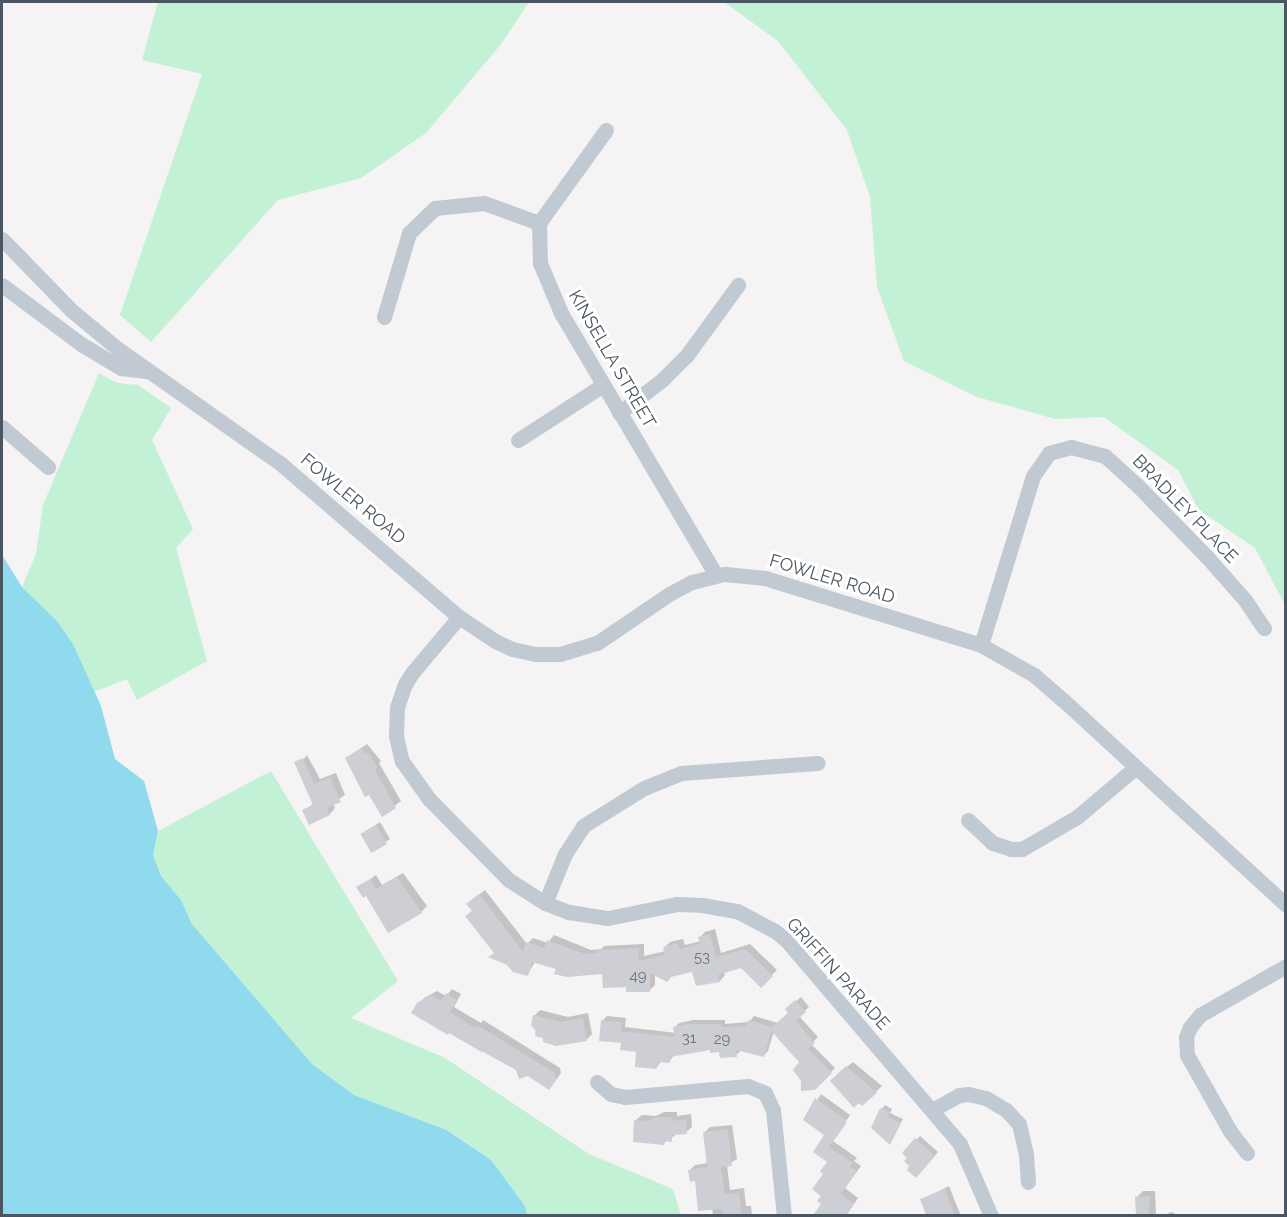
<!DOCTYPE html>
<html>
<head>
<meta charset="utf-8">
<style>
	body { margin:0 }
	#map { position:relative; width:1287px; height:1217px; overflow:hidden; background:#f5f3f3; font-family:Raleway,sans-serif }
	div>[style] { position:absolute }
	[style*='--x'] { left:calc(var(--x)*1px); top:calc(var(--y)*1px); width:calc(var(--w)*1px); rotate:calc(var(--a)*1deg) }
	.green>* { inset:0; background:#c3f1d5 }
	.water>* { inset:0; background:#90daee }
	.shadow>* { inset:0; background:#0003 }
	.building>* { inset:0; background:#cdcfd5; transform-origin:0 0 }
	.street>* { height:15px; margin:-7.5px; padding:0 7.5px; transform-origin:7.5px; border-radius:7.5px; background:#c1cad2 }
	span { translate:-50% -50%; white-space:nowrap; text-align:center; line-height:1.15; -webkit-text-stroke:6px #fff; paint-order:stroke }
	.number-label { font-size:15px; color:#6b747e }
	.number-label span { -webkit-text-stroke-width:0 }
	.street-label { font-size:18px; color:#4a5661 }
	.frame { position:absolute; inset:0; border:3px solid #4a5661; pointer-events:none }
</style>
</head>
<body>
<div id="map">
	<div class="green">
		<div style="clip-path:polygon(158px 2px,529px 2px,502px 43px,426px 133px,361px 178px,278px 200px,151px 342px,120px 315px,202px 74px,142px 60px)"></div>
		<div style="clip-path:polygon(724px 2px,1285px 2px,1285px 605px,1255px 548px,1199px 510px,1178px 470px,1104px 417px,1055px 419px,977px 397px,904px 361px,877px 287px,870px 197px,847px 130px,778px 41px)"></div>
		<div style="clip-path:polygon(99px 373px,117px 383px,138px 385px,171px 408px,152px 440px,193px 529px,176px 548px,207px 661px,137px 700px,127px 679px,94px 692px,73px 644px,57px 621px,22px 587px,36px 554px,43px 505px)"></div>
		<div style="clip-path:polygon(271px 771px,398px 981px,351px 1018px,445px 1058px,589px 1154px,673px 1189px,681px 1215px,527px 1215px,525px 1206px,491px 1160px,448px 1130px,354px 1095px,312px 1064px,192px 924px,181px 900px,161px 876px,153px 855px,158px 831px)"></div>
	</div>
	<div class="water">
		<div style="clip-path:polygon(2px 555px,22px 587px,57px 621px,73px 644px,101px 706px,115px 759px,144px 781px,158px 831px,153px 855px,161px 876px,181px 900px,192px 924px,312px 1064px,354px 1095px,447px 1130px,491px 1160px,525px 1206px,527px 1215px,2px 1215px)"></div>
	</div>
	<div class="shadow">
		<div style="clip-path:polygon(367px 744px,381px 761px,379px 763px,401px 801px,382px 815px,347px 758px)"></div>
		<div style="clip-path:polygon(307px 755px,320px 779px,336px 773px,345px 795px,333px 803px,335px 808px,330px 814px,309px 823px,304px 811px,314px 803px,303px 760px)"></div>
		<div style="clip-path:polygon(380px 822px,390px 839px,372px 851px,366px 831px)"></div>
		<div style="clip-path:polygon(403px 873px,427px 906px,421px 912px,367px 894px,358px 888px,376px 875px,382px 885px)"></div>
		<div style="clip-path:polygon(485px 890px,527px 944px,533px 938px,548px 943px,554px 935px,591px 950px,601px 949px,604px 946px,644px 944px,644px 956px,666px 951px,665px 947px,670px 942px,683px 939px,685px 945px,701px 941px,700px 937px,705px 932px,715px 929px,721px 953px,750px 944px,777px 970px,761px 986px,742px 966px,724px 972px,725px 975px,720px 981px,697px 985px,693px 970px,655px 974px,655px 985px,650px 990px,603px 973px,558px 968px,535px 962px,527px 975px,495px 952px,467px 916px,473px 910px,473px 899px)"></div>
		<div style="clip-path:polygon(452px 989px,461px 994px,454px 1007px,481px 1023px,483px 1020px,560px 1068px,561px 1073px,554px 1083px,549px 1088px,484px 1049px,482px 1052px,413px 1012px,424px 998px,437px 991px,446px 996px)"></div>
		<div style="clip-path:polygon(801px 997px,809px 1007px,799px 1016px,818px 1037px,811px 1044px,835px 1068px,814px 1089px,801px 1062px,774px 1031px,768px 1051px,763px 1056px,742px 1050px,736px 1055px,711px 1048px,674px 1055px,669px 1062px,661px 1061px,656px 1068px,638px 1051px,622px 1042px,602px 1021px,607px 1016px,626px 1018px,625px 1027px,676px 1033px,675px 1027px,679px 1023px,693px 1020px,725px 1020px,725px 1024px,749px 1022px,754px 1016px,778px 1023px,790px 1013px,787px 1009px)"></div>
		<div style="clip-path:polygon(540px 1010px,568px 1017px,588px 1013px,592px 1034px,586px 1040px,557px 1044px,536px 1035px,534px 1016px)"></div>
		<div style="clip-path:polygon(853px 1062px,882px 1086px,863px 1104px,837px 1075px)"></div>
		<div style="clip-path:polygon(821px 1094px,850px 1115px,833px 1141px,857px 1158px,854px 1161px,861px 1166px,845px 1188px,858px 1198px,846px 1216px,816px 1214px,823px 1204px,829px 1161px,827px 1135px,805px 1120px)"></div>
		<div style="clip-path:polygon(885px 1105px,892px 1109px,890px 1113px,903px 1119px,890px 1143px,882px 1109px)"></div>
		<div style="clip-path:polygon(664px 1112px,677px 1112px,677px 1116px,691px 1114px,692px 1127px,686px 1132px,677px 1134px,664px 1143px,636px 1120px,642px 1115px,656px 1116px)"></div>
		<div style="clip-path:polygon(732px 1125px,737px 1159px,727px 1165px,730px 1190px,744px 1188px,746px 1206px,751px 1206px,752px 1216px,713px 1216px,712px 1208px,690px 1170px,695px 1165px,708px 1163px,704px 1133px,710px 1127px)"></div>
		<div style="clip-path:polygon(920px 1136px,938px 1152px,916px 1176px,909px 1158px,904px 1153px)"></div>
		<div style="clip-path:polygon(949px 1186px,961px 1216px,928px 1216px,921px 1200px)"></div>
		<div style="clip-path:polygon(1143px 1191px,1155px 1191px,1156px 1216px,1138px 1216px,1137px 1197px)"></div>
		<div style="clip-path:polygon(1172px 1212px,1179px 1216px,1161px 1216px)"></div>
	</div>
	<div class="building">
		<div style="clip-path:polygon(361px 748px,365px 754px,368px 752px,377px 767px,375px 770px,396px 808px,382px 817px,369px 795px,365px 797px,345px 758px)"></div>
		<div style="clip-path:polygon(303px 758px,314px 784px,330px 777px,341px 802px,327px 808px,330px 815px,309px 825px,302px 810px,313px 805px,294px 762px)"></div>
		<div style="left:376px;top:825px;width:22px;height:18px;rotate:60deg"></div>
		<div style="clip-path:polygon(397px 877px,422px 913px,388px 933px,366px 896px,363px 898px,356px 887px,370px 879px,376px 889px)"></div>
		<div style="clip-path:polygon(479px 894px,523px 952px,526px 942px,544px 948px,547px 940px,585px 954px,598px 953px,597px 950px,639px 948px,639px 961px,665px 955px,663px 947px,678px 943px,680px 949px,700px 944px,698px 937px,710px 934px,716px 957px,745px 949px,773px 976px,761px 988px,741px 968px,718px 975px,720px 982px,696px 986px,692px 972px,671px 977px,667px 982px,650px 973px,650px 992px,626px 992px,626px 987px,603px 988px,602px 974px,567px 977px,554px 974px,556px 969px,532px 962px,528px 976px,513px 972px,507px 965px,488px 957px,494px 953px,465px 916px,472px 911px,466px 904px)"></div>
		<div style="clip-path:polygon(446px 993px,457px 1000px,450px 1012px,475px 1028px,477px 1025px,555px 1073px,556px 1080px,549px 1090px,528px 1076px,519px 1079px,516px 1070px,449px 1033px,448px 1035px,411px 1013px,417px 1003px,431px 995px,441px 1001px)"></div>
		<div style="clip-path:polygon(795px 1000px,806px 1012px,796px 1021px,815px 1043px,808px 1049px,832px 1073px,815px 1090px,801px 1091px,801px 1081px,793px 1070px,799px 1062px,771px 1031px,764px 1057px,736px 1050px,737px 1057px,720px 1058px,719px 1052px,710px 1053px,710px 1050px,670px 1057px,670px 1063px,657px 1062px,657px 1069px,635px 1067px,636px 1052px,620px 1050px,621px 1043px,599px 1041px,601px 1020px,622px 1022px,621px 1031px,675px 1037px,673px 1027px,688px 1024px,721px 1024px,721px 1027px,746px 1026px,748px 1020px,772px 1027px,788px 1013px,785px 1009px)"></div>
		<div style="clip-path:polygon(533px 1015px,562px 1022px,583px 1018px,587px 1041px,556px 1046px,543px 1042px,543px 1038px,535px 1036px,536px 1031px,531px 1025px)"></div>
		<div style="clip-path:polygon(846px 1066px,877px 1093px,862px 1106px,859px 1103px,854px 1108px,830px 1081px)"></div>
		<div style="clip-path:polygon(815px 1098px,846px 1120px,846px 1124px,829px 1147px,853px 1163px,850px 1167px,857px 1171px,841px 1194px,854px 1204px,846px 1215px,813px 1215px,821px 1204px,817px 1201px,821px 1196px,812px 1189px,823px 1174px,820px 1171px,827px 1162px,813px 1152px,824px 1135px,803px 1120px)"></div>
		<div style="clip-path:polygon(880px 1108px,890px 1112px,888px 1117px,901px 1123px,890px 1145px,871px 1128px)"></div>
		<div style="clip-path:polygon(657px 1117px,671px 1117px,672px 1121px,686px 1119px,687px 1134px,672px 1135px,672px 1142px,665px 1141px,664px 1145px,633px 1142px,634px 1120px,649px 1121px)"></div>
		<div style="clip-path:polygon(728px 1129px,732px 1166px,721px 1167px,725px 1194px,739px 1193px,742px 1215px,723px 1215px,722px 1209px,698px 1211px,695px 1181px,690px 1182px,688px 1170px,707px 1167px,703px 1132px)"></div>
		<div style="clip-path:polygon(915px 1138px,935px 1156px,916px 1178px,907px 1170px,909px 1166px,904px 1161px,907px 1158px,902px 1153px)"></div>
		<div style="clip-path:polygon(945px 1189px,955px 1215px,926px 1215px,920px 1199px)"></div>
		<div style="clip-path:polygon(1150px 1196px,1149px 1215px,1136px 1215px,1135px 1197px)"></div>
	</div>
	<div class="street">
		<div style="--x:606;--y:130;--w:115;--a:125.8"></div>
		<div style="--x:539;--y:223;--w:40;--a:88.6"></div>
		<div style="--x:540;--y:263;--w:54;--a:67.2"></div>
		<div style="--x:561;--y:313;--w:304;--a:59.4"></div>
		<div style="--x:2;--y:239;--w:99;--a:45.8"></div>
		<div style="--x:71;--y:310;--w:61;--a:39.7"></div>
		<div style="--x:118;--y:349;--w:199;--a:35.2"></div>
		<div style="--x:281;--y:464;--w:235;--a:40.7"></div>
		<div style="--x:459;--y:617;--w:43;--a:33.7"></div>
		<div style="--x:495;--y:641;--w:19;--a:25"></div>
		<div style="--x:512;--y:649;--w:24;--a:12"></div>
		<div style="--x:535;--y:654;--w:25;--a:0"></div>
		<div style="--x:560;--y:654;--w:39;--a:-17"></div>
		<div style="--x:597;--y:643;--w:87;--a:-34.2"></div>
		<div style="--x:669;--y:594;--w:26;--a:-28"></div>
		<div style="--x:692;--y:582;--w:34;--a:-14"></div>
		<div style="--x:725;--y:574;--w:40;--a:5.7"></div>
		<div style="--x:765;--y:578;--w:226;--a:17.2"></div>
		<div style="--x:981;--y:645;--w:61;--a:29.5"></div>
		<div style="--x:1034;--y:675;--w:37;--a:41"></div>
		<div style="--x:1062;--y:699;--w:304;--a:42.6"></div>
		<div style="--x:2;--y:285;--w:99;--a:36.8"></div>
		<div style="--x:81;--y:344;--w:47;--a:31"></div>
		<div style="--x:121;--y:368;--w:25;--a:7"></div>
		<div style="--x:384;--y:317;--w:88;--a:-73.4"></div>
		<div style="--x:409;--y:233;--w:36;--a:-44"></div>
		<div style="--x:435;--y:208;--w:49;--a:-5.8"></div>
		<div style="--x:484;--y:203;--w:59;--a:20"></div>
		<div style="--x:619;--y:413;--w:54;--a:-37.5"></div>
		<div style="--x:662;--y:380;--w:35;--a:-45"></div>
		<div style="--x:687;--y:355;--w:87;--a:-53.9"></div>
		<div style="--x:2;--y:427;--w:61;--a:41"></div>
		<div style="--x:518;--y:440;--w:101;--a:-32.9"></div>
		<div style="--x:459;--y:617;--w:73;--a:130"></div>
		<div style="--x:412;--y:673;--w:13;--a:122"></div>
		<div style="--x:405;--y:684;--w:24;--a:109"></div>
		<div style="--x:397;--y:707;--w:29;--a:92"></div>
		<div style="--x:396;--y:736;--w:26;--a:77"></div>
		<div style="--x:402;--y:761;--w:47;--a:54.6"></div>
		<div style="--x:429;--y:799;--w:114;--a:45.4"></div>
		<div style="--x:509;--y:880;--w:43;--a:32.6"></div>
		<div style="--x:545;--y:903;--w:26;--a:21"></div>
		<div style="--x:569;--y:912;--w:39;--a:9"></div>
		<div style="--x:608;--y:918;--w:70;--a:-11.5"></div>
		<div style="--x:677;--y:904;--w:25;--a:2"></div>
		<div style="--x:702;--y:905;--w:36;--a:10"></div>
		<div style="--x:737;--y:911;--w:43;--a:27.8"></div>
		<div style="--x:775;--y:931;--w:14;--a:39"></div>
		<div style="--x:786;--y:940;--w:268;--a:49.5"></div>
		<div style="--x:960;--y:1144;--w:78;--a:66.7"></div>
		<div style="--x:981;--y:645;--w:177;--a:-72.9"></div>
		<div style="--x:1033;--y:476;--w:28;--a:-55"></div>
		<div style="--x:1049;--y:453;--w:23;--a:-15"></div>
		<div style="--x:1071;--y:447;--w:35;--a:15"></div>
		<div style="--x:1105;--y:456;--w:45;--a:42.3"></div>
		<div style="--x:1138;--y:486;--w:99;--a:45.8"></div>
		<div style="--x:1207;--y:557;--w:57;--a:48.5"></div>
		<div style="--x:1245;--y:600;--w:34;--a:56"></div>
		<div style="--x:968;--y:820;--w:34;--a:43"></div>
		<div style="--x:993;--y:843;--w:19;--a:18"></div>
		<div style="--x:1011;--y:849;--w:11;--a:0"></div>
		<div style="--x:1022;--y:849;--w:64;--a:-30.2"></div>
		<div style="--x:1077;--y:817;--w:77;--a:-40.3"></div>
		<div style="--x:545;--y:903;--w:53;--a:-67.8"></div>
		<div style="--x:565;--y:854;--w:33;--a:-57"></div>
		<div style="--x:583;--y:826;--w:72;--a:-31.9"></div>
		<div style="--x:644;--y:788;--w:40;--a:-22"></div>
		<div style="--x:681;--y:773;--w:137;--a:-4.2"></div>
		<div style="--x:597;--y:1082;--w:18;--a:41"></div>
		<div style="--x:611;--y:1094;--w:14;--a:12"></div>
		<div style="--x:625;--y:1097;--w:123;--a:-5.1"></div>
		<div style="--x:748;--y:1086;--w:18;--a:22"></div>
		<div style="--x:765;--y:1093;--w:19;--a:65"></div>
		<div style="--x:773;--y:1110;--w:107;--a:84.1"></div>
		<div style="--x:932;--y:1110;--w:31;--a:-29"></div>
		<div style="--x:959;--y:1095;--w:9;--a:-6"></div>
		<div style="--x:968;--y:1094;--w:18;--a:13"></div>
		<div style="--x:986;--y:1098;--w:23;--a:31"></div>
		<div style="--x:1006;--y:1110;--w:19;--a:47"></div>
		<div style="--x:1019;--y:1124;--w:31;--a:77"></div>
		<div style="--x:1026;--y:1154;--w:28;--a:86"></div>
		<div style="--x:1247;--y:1153;--w:28;--a:-128"></div>
		<div style="--x:1230;--y:1131;--w:87;--a:-119.5"></div>
		<div style="--x:1187;--y:1055;--w:18;--a:-93"></div>
		<div style="--x:1186;--y:1037;--w:11;--a:-68"></div>
		<div style="--x:1190;--y:1027;--w:16;--a:-50"></div>
		<div style="--x:1200;--y:1015;--w:99;--a:-29.7"></div>
	</div>
	<div class="number-label">
		<span style="left:702px;top:958px">53</span>
		<span style="left:638px;top:977px">49</span>
		<span style="left:689px;top:1039px">31</span>
		<span style="left:722px;top:1040px">29</span>
	</div>
	<div class="street-label">
		<span style="left:612px;top:359px;rotate:60deg">KINSELLA STREET</span>
		<span style="left:353px;top:499px;rotate:40deg">FOWLER ROAD</span>
		<span style="left:1185px;top:509px;rotate:46deg">BRADLEY PLACE</span>
		<span style="left:832px;top:579px;rotate:17deg">FOWLER ROAD</span>
		<span style="left:838px;top:974px;rotate:48deg">GRIFFIN PARADE</span>
	</div>
	<div class="frame"></div>
</div>
</body>
</html>
